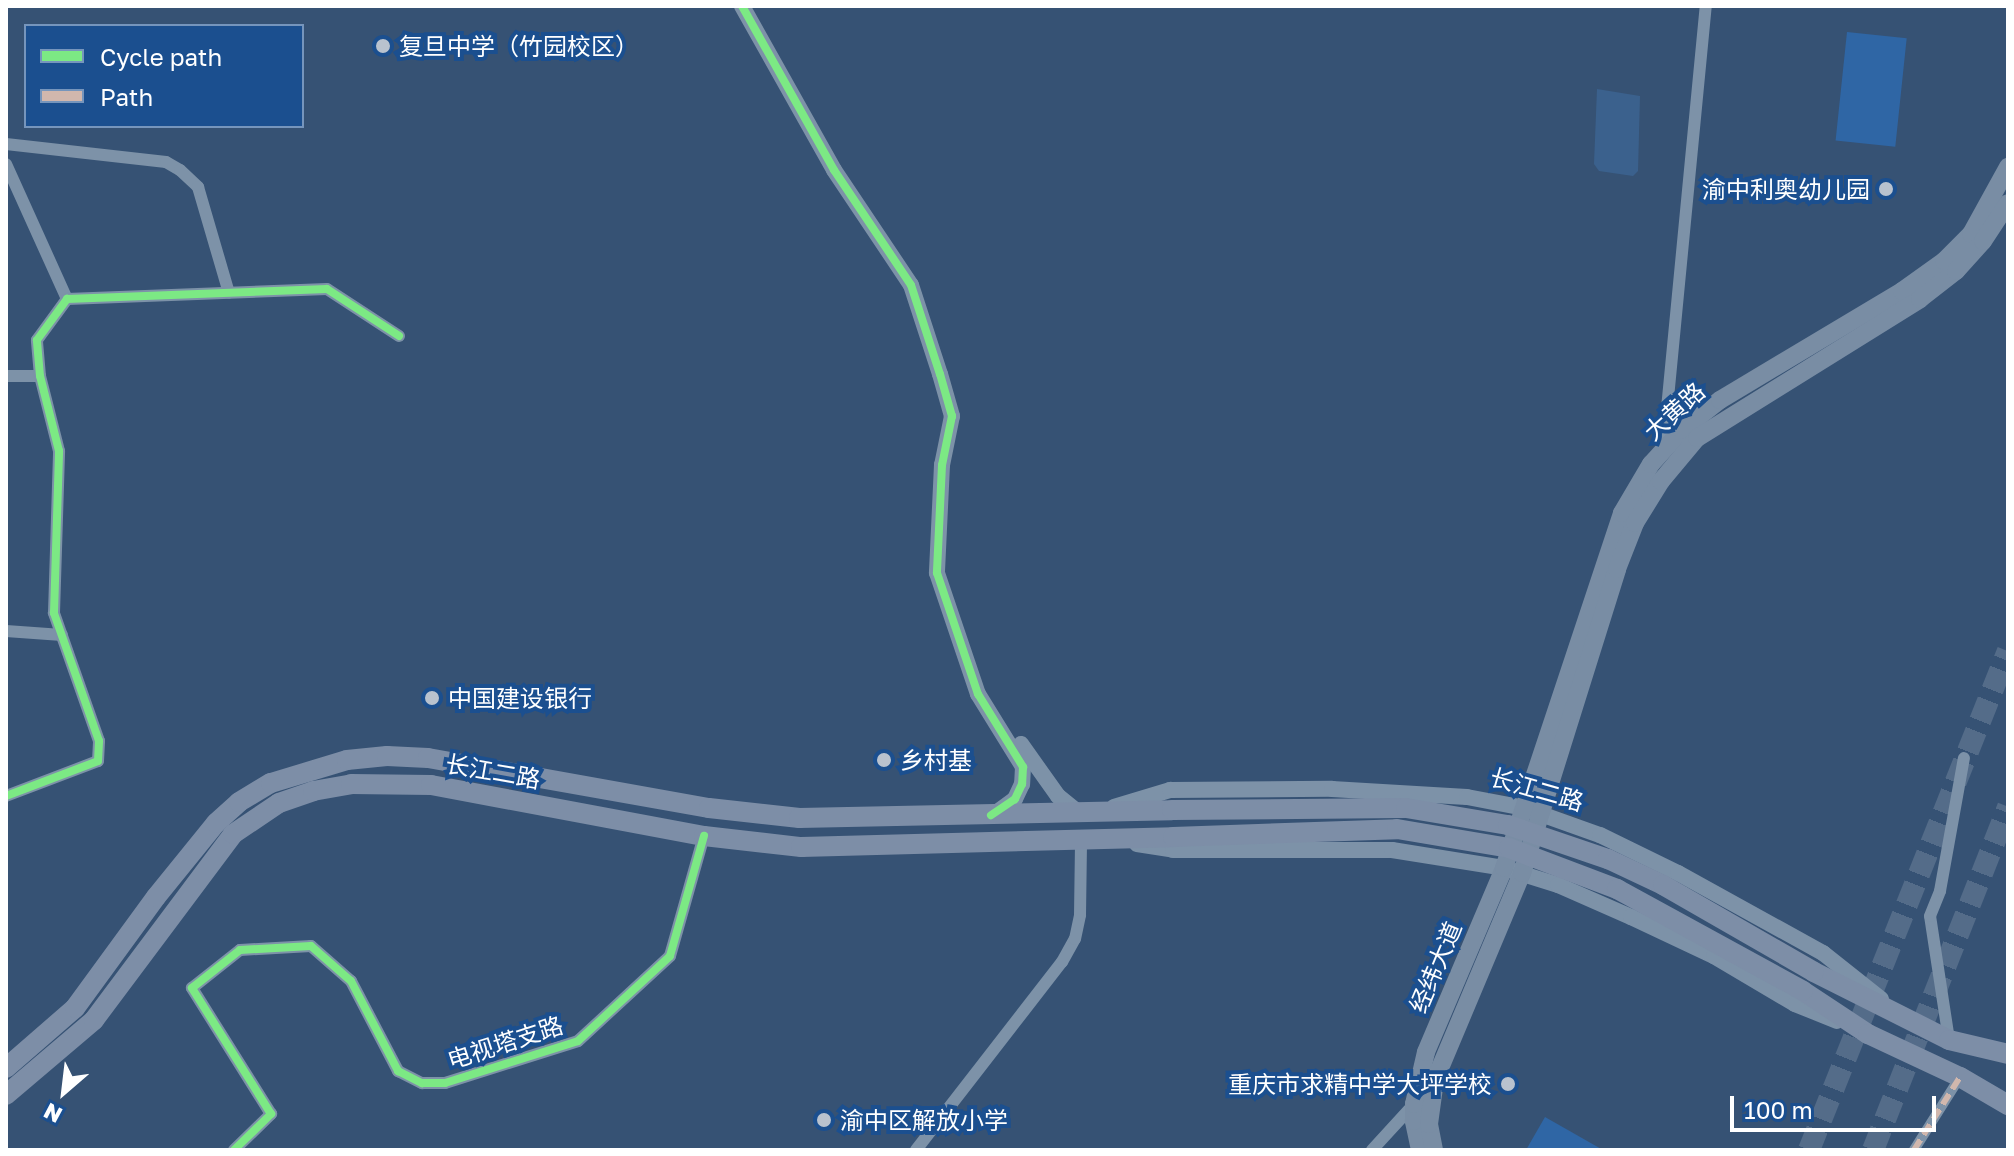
<!DOCTYPE html>
<html>
<head>
<meta charset="utf-8">
<style>
	body { margin:0 }
	#map { position:relative; width:2014px; height:1156px; overflow:hidden; background:#365274; font-family:"Golos Text","Noto Sans SC",sans-serif }
	div>[style] { position:absolute }
	[style*='--x'] { left:calc(var(--x)*1px); top:calc(var(--y)*1px); width:calc(var(--w)*1px); rotate:calc(var(--a)*1deg) }
	.green>* { inset:0; background:#2f66a5; transform-origin:0 0 }
	.water>* { inset:0; background:#3b618d }
	.trunk-tunnel>* { height:22px; margin-top:-11px; transform-origin:0; background:repeating-linear-gradient(90deg,#546c89 0 22px,transparent 0 33px) }
	.pedestrian>* { height:10px; margin:-5px; padding:0 5px; transform-origin:5px; border-radius:5px; background:#7d92a8 }
	.minor>* { height:12px; margin:-6px; padding:0 6px; transform-origin:6px; border-radius:6px; background:#7d92a8 }
	.tertiary>* { height:16px; margin:-8px; padding:0 8px; transform-origin:8px; border-radius:8px; background:#7d92a8 }
	.secondary>* { height:18px; margin:-9px; padding:0 9px; transform-origin:9px; border-radius:9px; background:#798da4 }
	.primary>* { height:20px; margin:-10px; padding:0 10px; transform-origin:10px; border-radius:10px; background:#7d8ea7 }
	.primary-bridge>* { height:20px; margin:-10px; padding:0 10px; transform-origin:10px; border-radius:10px; background:#7d8ea7 }
	.quiet>* { height:6px; margin-top:-3px; transform-origin:0; background:repeating-linear-gradient(90deg,#d1b7ad 0 12px,transparent 0 18px) }
	.cycleway>* { height:8px; margin:-4px; padding:0 4px; transform-origin:4px; border-radius:4px; background:#7ce984 }
	.dots>* { width:22px; height:22px; translate:-50% -50%; box-sizing:border-box; border:4px solid #1b4f8f; border-radius:50% }
	span { translate:-50% -50%; white-space:nowrap; text-align:center; line-height:1.15; -webkit-text-stroke:8px #1b4f8f; paint-order:stroke }
	.poi-label { font-size:24px; color:#fff }
	.left { translate:0 -50%; text-align:left }
	.right { translate:-100% -50%; text-align:right }
	.street-label { font-size:24px; color:#fff }
	.frame { position:absolute; inset:0; border:8px solid #fff; pointer-events:none }
	.legend { position:absolute; left:24px; top:24px; width:280px; height:104px; box-sizing:border-box; background:#1b4f8f; border:2px solid #7695bc; margin:0; padding:10px 14px; list-style:none; font-size:24px; color:#fff }
	.legend li { display:flex; align-items:center; gap:16px; height:40px }
	.legend b { width:40px; border:2px solid #7695bc }
	.north { position:absolute; left:24px; top:1052px; width:80px; height:80px; -webkit-text-stroke:6px #1b4f8f; paint-order:stroke; rotate:208deg; font-size:22px; font-weight:700; line-height:32px; text-align:center; color:#fff }
	.north::after { content:''; display:block; margin:auto; width:28px; height:36px; background:#fff; clip-path:polygon(50% 0,100% 100%,50% 72%,0 100%) }
	.scale { position:absolute; left:1730px; top:1096px; width:206px; height:36px; box-sizing:border-box; border:4px solid #fff; border-top:0; padding-left:10px; font-size:24px; line-height:28px; white-space:nowrap; color:#fff; -webkit-text-stroke:6px #1b4f8f; paint-order:stroke }
</style>
</head>
<body>
<div id="map">
	<div class="green">
		<div style="left:1847px;top:32px;width:60px;height:109px;rotate:6deg"></div>
		<div style="clip-path:polygon(1545px 1117px,1603px 1150px,1526px 1150px)"></div>
	</div>
	<div class="water">
		<div style="clip-path:polygon(1597px 89px,1640px 96px,1638px 171px,1633px 176px,1599px 171px,1594px 164px)"></div>
	</div>
	<div class="trunk-tunnel">
		<div style="--x:1809;--y:1150;--w:537;--a:-68.26"></div>
		<div style="--x:1873;--y:1150;--w:369;--a:-68.5"></div>
	</div>
	<div class="pedestrian">
		<div style="--x:1914;--y:1150;--w:86;--a:-57.8"></div>
	</div>
	<div class="minor">
		<div style="--x:6;--y:144;--w:161;--a:6.4"></div>
		<div style="--x:166;--y:162;--w:16;--a:30"></div>
		<div style="--x:180;--y:170;--w:25;--a:43"></div>
		<div style="--x:198;--y:187;--w:110;--a:73.7"></div>
		<div style="--x:6;--y:164;--w:148;--a:65.7"></div>
		<div style="--x:6;--y:376;--w:34;--a:0"></div>
		<div style="--x:1663;--y:450;--w:446;--a:-84.5"></div>
		<div style="--x:6;--y:631;--w:56;--a:4.1"></div>
		<div style="--x:6;--y:796;--w:98;--a:-20.8"></div>
		<div style="--x:98;--y:761;--w:20;--a:-87"></div>
		<div style="--x:99;--y:741;--w:136;--a:-109.4"></div>
		<div style="--x:54;--y:613;--w:162;--a:-88.2"></div>
		<div style="--x:59;--y:451;--w:77;--a:-104.2"></div>
		<div style="--x:40;--y:376;--w:36;--a:-95"></div>
		<div style="--x:37;--y:340;--w:51;--a:-53.8"></div>
		<div style="--x:67;--y:299;--w:260;--a:-2.2"></div>
		<div style="--x:327;--y:289;--w:86;--a:33.1"></div>
		<div style="--x:1949;--y:1040;--w:125;--a:-98.7"></div>
		<div style="--x:1930;--y:916;--w:27;--a:-68"></div>
		<div style="--x:1940;--y:891;--w:135;--a:-79.8"></div>
		<div style="--x:234;--y:1150;--w:52;--a:-44.2"></div>
		<div style="--x:271;--y:1114;--w:149;--a:-122.1"></div>
		<div style="--x:192;--y:988;--w:61;--a:-38.4"></div>
		<div style="--x:240;--y:950;--w:71;--a:-3.2"></div>
		<div style="--x:311;--y:946;--w:53;--a:41.2"></div>
		<div style="--x:351;--y:981;--w:102;--a:62.4"></div>
		<div style="--x:398;--y:1071;--w:27;--a:27"></div>
		<div style="--x:422;--y:1083;--w:23;--a:0"></div>
		<div style="--x:445;--y:1083;--w:139;--a:-17.5"></div>
		<div style="--x:578;--y:1041;--w:125;--a:-42.7"></div>
		<div style="--x:670;--y:956;--w:125;--a:-74.2"></div>
		<div style="--x:916;--y:1150;--w:238;--a:-52.2"></div>
		<div style="--x:1062;--y:962;--w:26;--a:-61"></div>
		<div style="--x:1075;--y:939;--w:25;--a:-78"></div>
		<div style="--x:1080;--y:915;--w:76;--a:-89.2"></div>
		<div style="--x:1372;--y:1150;--w:65;--a:-47.5"></div>
	</div>
	<div class="tertiary">
		<div style="--x:742;--y:6;--w:188;--a:60.7"></div>
		<div style="--x:834;--y:170;--w:138;--a:56.2"></div>
		<div style="--x:911;--y:285;--w:94;--a:72"></div>
		<div style="--x:940;--y:374;--w:44;--a:74.1"></div>
		<div style="--x:952;--y:416;--w:50;--a:101.5"></div>
		<div style="--x:942;--y:465;--w:108;--a:92.7"></div>
		<div style="--x:937;--y:573;--w:128;--a:71.3"></div>
		<div style="--x:978;--y:694;--w:86;--a:58.3"></div>
		<div style="--x:1023;--y:767;--w:17;--a:93"></div>
		<div style="--x:1022;--y:784;--w:17;--a:115"></div>
		<div style="--x:1015;--y:799;--w:24;--a:144"></div>
		<div style="--x:1021;--y:744;--w:64;--a:54.6"></div>
		<div style="--x:1058;--y:796;--w:27;--a:39"></div>
		<div style="--x:1114;--y:807;--w:59;--a:-16.9"></div>
		<div style="--x:1170;--y:790;--w:162;--a:-0.4"></div>
		<div style="--x:1332;--y:789;--w:135;--a:3.4"></div>
		<div style="--x:1467;--y:797;--w:58;--a:10.9"></div>
		<div style="--x:1524;--y:808;--w:81;--a:19.6"></div>
		<div style="--x:1600;--y:835;--w:87;--a:26"></div>
		<div style="--x:1678;--y:873;--w:166;--a:28.9"></div>
		<div style="--x:1823;--y:953;--w:74;--a:38.4"></div>
		<div style="--x:1137;--y:844;--w:36;--a:9"></div>
		<div style="--x:1173;--y:850;--w:219;--a:0"></div>
		<div style="--x:1392;--y:850;--w:113;--a:9.1"></div>
		<div style="--x:1504;--y:868;--w:57;--a:17.5"></div>
		<div style="--x:1558;--y:885;--w:80;--a:23.7"></div>
		<div style="--x:1631;--y:917;--w:92;--a:25.2"></div>
		<div style="--x:1714;--y:956;--w:94;--a:30.7"></div>
		<div style="--x:1795;--y:1004;--w:45;--a:22"></div>
	</div>
	<div class="secondary">
		<div style="--x:1420;--y:1150;--w:30;--a:-102"></div>
		<div style="--x:1414;--y:1121;--w:17;--a:-90"></div>
		<div style="--x:1414;--y:1104;--w:53;--a:-77"></div>
		<div style="--x:1426;--y:1052;--w:200;--a:-67"></div>
		<div style="--x:1504;--y:868;--w:374;--a:-71.6"></div>
		<div style="--x:1622;--y:513;--w:57;--a:-59.4"></div>
		<div style="--x:1651;--y:464;--w:46;--a:-47.6"></div>
		<div style="--x:1682;--y:430;--w:48;--a:-38.3"></div>
		<div style="--x:1720;--y:400;--w:212;--a:-30.9"></div>
		<div style="--x:1902;--y:291;--w:52;--a:-35.5"></div>
		<div style="--x:1944;--y:261;--w:38;--a:-45"></div>
		<div style="--x:1971;--y:234;--w:77;--a:-61.1"></div>
		<div style="--x:1434;--y:1150;--w:26;--a:-101"></div>
		<div style="--x:1429;--y:1124;--w:44;--a:-82.2"></div>
		<div style="--x:1435;--y:1080;--w:225;--a:-67.2"></div>
		<div style="--x:1522;--y:873;--w:318;--a:-72.6"></div>
		<div style="--x:1617;--y:569;--w:49;--a:-68.6"></div>
		<div style="--x:1635;--y:523;--w:49;--a:-58.2"></div>
		<div style="--x:1661;--y:481;--w:56;--a:-50.1"></div>
		<div style="--x:1697;--y:438;--w:263;--a:-31.9"></div>
		<div style="--x:1920;--y:299;--w:46;--a:-37.9"></div>
		<div style="--x:1956;--y:271;--w:40;--a:-48"></div>
		<div style="--x:1983;--y:241;--w:45;--a:-56.7"></div>
	</div>
	<div class="primary">
		<div style="--x:1814;--y:972;--w:151;--a:26.7"></div>
		<div style="--x:1949;--y:1040;--w:61;--a:13.3"></div>
		<div style="--x:1803;--y:991;--w:78;--a:33.5"></div>
		<div style="--x:1868;--y:1034;--w:102;--a:25.1"></div>
		<div style="--x:1960;--y:1077;--w:56;--a:30.3"></div>
		<div style="--x:6;--y:1068;--w:91;--a:-41"></div>
		<div style="--x:75;--y:1008;--w:137;--a:-53.9"></div>
		<div style="--x:156;--y:897;--w:95;--a:-51"></div>
		<div style="--x:216;--y:823;--w:31;--a:-42"></div>
		<div style="--x:239;--y:802;--w:37;--a:-31"></div>
		<div style="--x:271;--y:783;--w:79;--a:-16.8"></div>
		<div style="--x:347;--y:760;--w:40;--a:-5.7"></div>
		<div style="--x:387;--y:756;--w:41;--a:2.8"></div>
		<div style="--x:428;--y:758;--w:285;--a:10.1"></div>
		<div style="--x:709;--y:808;--w:91;--a:6.3"></div>
		<div style="--x:799;--y:818;--w:373;--a:-1.2"></div>
		<div style="--x:6;--y:1095;--w:116;--a:-40.4"></div>
		<div style="--x:94;--y:1020;--w:232;--a:-53.2"></div>
		<div style="--x:233;--y:834;--w:55;--a:-34"></div>
		<div style="--x:279;--y:803;--w:36;--a:-19"></div>
		<div style="--x:313;--y:791;--w:39;--a:-10"></div>
		<div style="--x:351;--y:784;--w:80;--a:0.7"></div>
		<div style="--x:431;--y:785;--w:278;--a:10.6"></div>
		<div style="--x:704;--y:836;--w:98;--a:6.5"></div>
		<div style="--x:801;--y:847;--w:372;--a:-1.5"></div>
	</div>
	<div class="primary-bridge">
		<div style="--x:1172;--y:810;--w:234;--a:-0.5"></div>
		<div style="--x:1406;--y:808;--w:103;--a:9.5"></div>
		<div style="--x:1508;--y:825;--w:106;--a:18.8"></div>
		<div style="--x:1608;--y:859;--w:61;--a:25.3"></div>
		<div style="--x:1663;--y:885;--w:174;--a:29.9"></div>
		<div style="--x:1173;--y:837;--w:224;--a:-2"></div>
		<div style="--x:1397;--y:829;--w:114;--a:9.6"></div>
		<div style="--x:1509;--y:848;--w:116;--a:20.8"></div>
		<div style="--x:1617;--y:889;--w:212;--a:28.7"></div>
	</div>
	<div class="quiet">
		<div style="--x:1914;--y:1150;--w:86;--a:-57.8"></div>
	</div>
	<div class="cycleway">
		<div style="--x:742;--y:6;--w:188;--a:60.7"></div>
		<div style="--x:834;--y:170;--w:138;--a:56.2"></div>
		<div style="--x:911;--y:285;--w:94;--a:72"></div>
		<div style="--x:940;--y:374;--w:44;--a:74.1"></div>
		<div style="--x:952;--y:416;--w:50;--a:101.5"></div>
		<div style="--x:942;--y:465;--w:108;--a:92.7"></div>
		<div style="--x:937;--y:573;--w:128;--a:71.3"></div>
		<div style="--x:978;--y:694;--w:86;--a:58.3"></div>
		<div style="--x:1023;--y:767;--w:17;--a:93"></div>
		<div style="--x:1022;--y:784;--w:17;--a:115"></div>
		<div style="--x:1015;--y:799;--w:29;--a:146"></div>
		<div style="--x:6;--y:796;--w:98;--a:-20.8"></div>
		<div style="--x:98;--y:761;--w:20;--a:-87"></div>
		<div style="--x:99;--y:741;--w:136;--a:-109.4"></div>
		<div style="--x:54;--y:613;--w:162;--a:-88.2"></div>
		<div style="--x:59;--y:451;--w:77;--a:-104.2"></div>
		<div style="--x:40;--y:376;--w:36;--a:-95"></div>
		<div style="--x:37;--y:340;--w:51;--a:-53.8"></div>
		<div style="--x:67;--y:299;--w:260;--a:-2.2"></div>
		<div style="--x:327;--y:289;--w:86;--a:33.1"></div>
		<div style="--x:234;--y:1150;--w:52;--a:-44.2"></div>
		<div style="--x:271;--y:1114;--w:149;--a:-122.1"></div>
		<div style="--x:192;--y:988;--w:61;--a:-38.4"></div>
		<div style="--x:240;--y:950;--w:71;--a:-3.2"></div>
		<div style="--x:311;--y:946;--w:53;--a:41.2"></div>
		<div style="--x:351;--y:981;--w:102;--a:62.4"></div>
		<div style="--x:398;--y:1071;--w:27;--a:27"></div>
		<div style="--x:422;--y:1083;--w:23;--a:0"></div>
		<div style="--x:445;--y:1083;--w:139;--a:-17.5"></div>
		<div style="--x:578;--y:1041;--w:125;--a:-42.7"></div>
		<div style="--x:670;--y:956;--w:125;--a:-74.2"></div>
	</div>
	<div class="dots">
		<div style="left:383px;top:46px;background:#b9c2ce"></div>
		<div style="left:1886px;top:189px;background:#b9c2ce"></div>
		<div style="left:432px;top:698px;background:#b9c2ce"></div>
		<div style="left:884px;top:760px;background:#b9c2ce"></div>
		<div style="left:1508px;top:1084px;background:#b9c2ce"></div>
		<div style="left:824px;top:1120px;background:#b9c2ce"></div>
	</div>
	<div class="poi-label">
		<span class="left" style="left:399px;top:46px">复旦中学（竹园校区）</span>
		<span class="right" style="left:1870px;top:189px">渝中利奥幼儿园</span>
		<span class="left" style="left:448px;top:698px">中国建设银行</span>
		<span class="left" style="left:900px;top:760px">乡村基</span>
		<span class="right" style="left:1492px;top:1084px">重庆市求精中学大坪学校</span>
		<span class="left" style="left:840px;top:1120px">渝中区解放小学</span>
	</div>
	<div class="street-label">
		<span style="left:1674px;top:411px;rotate:-42deg">大黄路</span>
		<span style="left:493px;top:771px;rotate:10deg">长江二路</span>
		<span style="left:1537px;top:789px;rotate:16deg">长江二路</span>
		<span style="left:1435px;top:967px;rotate:-67deg">经纬大道</span>
		<span style="left:505px;top:1042px;rotate:-18deg">电视塔支路</span>
	</div>
	<div class="frame"></div>
	<ul class="legend">
	<li><b style="height:10px;background:#7ce984"></b>Cycle path</li>
	<li><b style="height:10px;background:#d1b7ad"></b>Path</li>
	</ul>
	<div class="north">N</div>
	<div class="scale">100 m</div>
</div>
</body>
</html>
